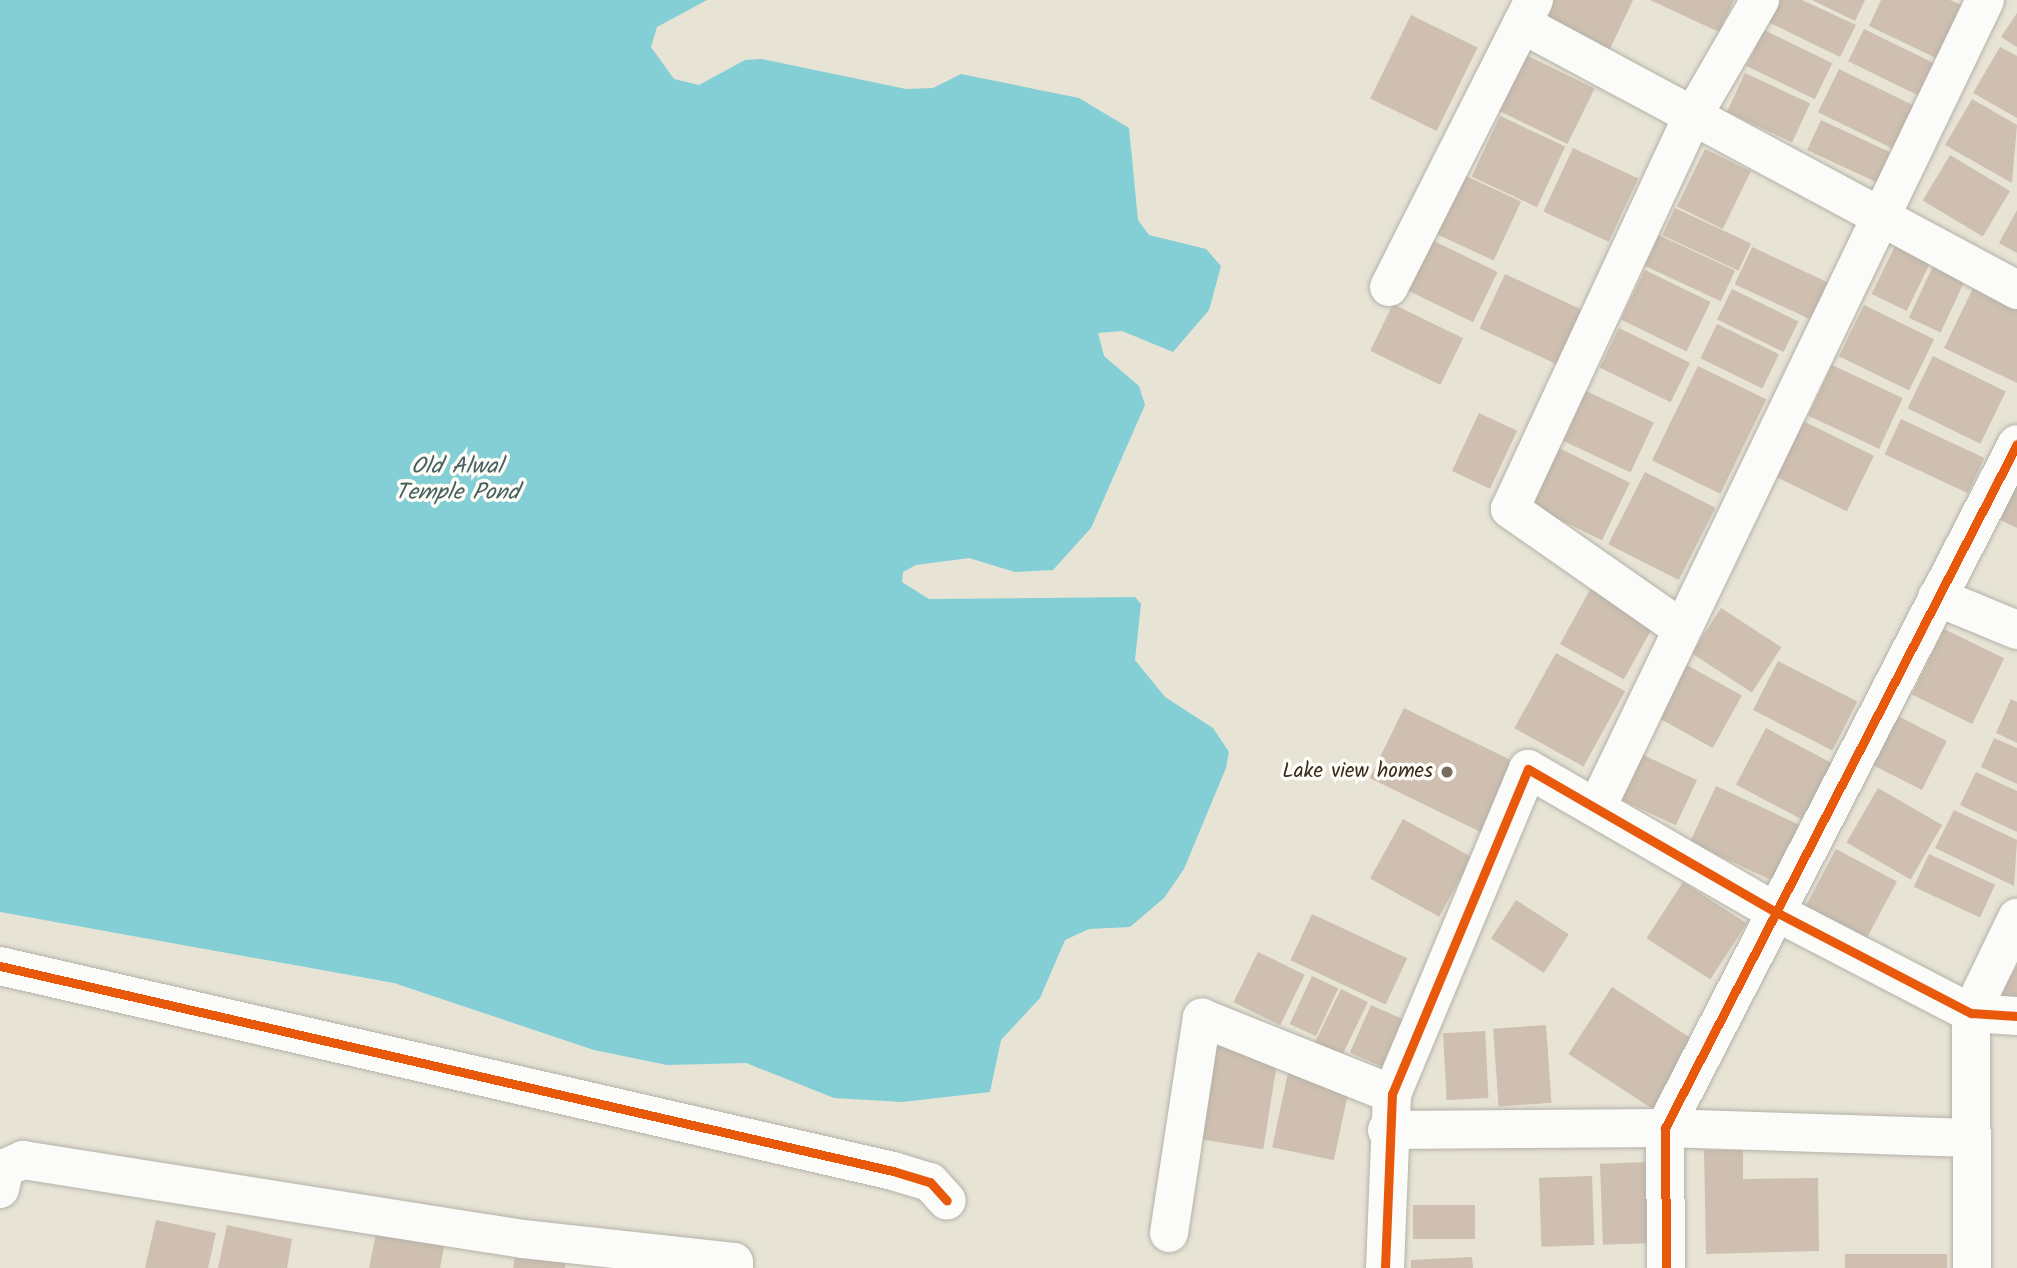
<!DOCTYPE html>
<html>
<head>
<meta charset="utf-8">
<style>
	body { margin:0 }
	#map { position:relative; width:2017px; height:1268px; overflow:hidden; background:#e7e4d6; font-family:Kalam,sans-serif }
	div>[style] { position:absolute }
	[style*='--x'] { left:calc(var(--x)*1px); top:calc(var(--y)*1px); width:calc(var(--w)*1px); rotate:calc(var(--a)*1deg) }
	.water>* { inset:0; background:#84ced5 }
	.building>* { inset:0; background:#cebfb0; transform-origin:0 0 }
	.roads { filter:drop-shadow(0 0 2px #b4b1a7) drop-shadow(0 0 2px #b4b1a7) }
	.street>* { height:38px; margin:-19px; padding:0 19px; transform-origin:19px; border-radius:19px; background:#fbfbf9 }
	.cycleway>* { height:9px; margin:-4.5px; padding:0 4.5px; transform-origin:4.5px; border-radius:4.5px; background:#e8590c }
	.dots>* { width:19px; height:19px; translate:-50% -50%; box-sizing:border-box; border:4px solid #fdfcf7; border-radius:50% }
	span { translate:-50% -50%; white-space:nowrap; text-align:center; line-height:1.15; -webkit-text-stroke:7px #fdfcf7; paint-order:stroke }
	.poi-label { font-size:21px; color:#3b2a1e }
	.right { translate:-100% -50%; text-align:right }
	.water-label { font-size:23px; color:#46605e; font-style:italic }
</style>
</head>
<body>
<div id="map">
	<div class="water">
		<div style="clip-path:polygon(0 0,707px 0,657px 27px,651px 47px,674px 79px,699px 85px,745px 60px,762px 59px,906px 89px,933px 88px,961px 74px,1079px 98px,1129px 128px,1138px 220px,1149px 235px,1206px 249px,1221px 266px,1209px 310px,1173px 352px,1122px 331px,1098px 333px,1104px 356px,1139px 386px,1145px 405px,1091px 528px,1053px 570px,1015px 572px,969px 558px,916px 565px,903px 572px,902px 582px,929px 599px,1135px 597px,1141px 604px,1135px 660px,1165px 697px,1213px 728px,1229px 752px,1226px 768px,1184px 869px,1164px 898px,1130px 927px,1089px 929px,1065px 940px,1040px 998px,1001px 1040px,990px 1092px,902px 1102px,834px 1098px,746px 1063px,667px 1065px,594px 1050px,394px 983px,0 912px)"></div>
	</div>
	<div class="building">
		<div style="clip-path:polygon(1548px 0,1633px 0,1609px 51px,1540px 18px)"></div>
		<div style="clip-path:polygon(1650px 0,1734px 0,1719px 32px)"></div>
		<div style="clip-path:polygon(1779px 0,1802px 0,1856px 25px,1840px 57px,1768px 22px)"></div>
		<div style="clip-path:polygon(1812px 0,1865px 0,1855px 21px)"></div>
		<div style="clip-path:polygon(1881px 0,1950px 0,1961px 5px,1936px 58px,1869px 26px)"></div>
		<div style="clip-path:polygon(2017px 13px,2017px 47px,2001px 37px)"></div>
		<div style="left:1411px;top:15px;width:74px;height:93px;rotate:26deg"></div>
		<div style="left:1864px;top:29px;width:83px;height:36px;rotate:26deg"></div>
		<div style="left:1764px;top:30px;width:76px;height:40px;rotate:26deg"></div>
		<div style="clip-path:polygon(2000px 47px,2017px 56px,2017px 118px,1973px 93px)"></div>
		<div style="left:1520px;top:52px;width:83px;height:62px;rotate:26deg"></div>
		<div style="left:1839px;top:69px;width:83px;height:48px;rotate:26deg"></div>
		<div style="left:1745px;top:73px;width:72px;height:43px;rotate:25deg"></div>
		<div style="clip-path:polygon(1972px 99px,2017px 125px,2012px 183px,1945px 145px)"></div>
		<div style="left:1500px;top:116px;width:72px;height:67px;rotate:25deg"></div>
		<div style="left:1821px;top:120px;width:82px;height:33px;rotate:25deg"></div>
		<div style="left:1573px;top:148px;width:72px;height:70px;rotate:25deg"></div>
		<div style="left:1705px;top:149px;width:51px;height:64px;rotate:26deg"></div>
		<div style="left:1950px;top:155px;width:70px;height:53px;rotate:31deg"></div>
		<div style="left:1464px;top:175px;width:63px;height:65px;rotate:25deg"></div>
		<div style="left:1675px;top:208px;width:84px;height:30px;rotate:25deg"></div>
		<div style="clip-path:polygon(2017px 210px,2017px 253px,1999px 243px)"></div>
		<div style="left:1659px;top:235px;width:84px;height:34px;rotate:25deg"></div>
		<div style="left:1432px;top:240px;width:73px;height:56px;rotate:26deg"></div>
		<div style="left:1898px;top:240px;width:39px;height:60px;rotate:26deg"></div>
		<div style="left:1752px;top:247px;width:85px;height:41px;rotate:25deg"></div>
		<div style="left:1933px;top:266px;width:35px;height:57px;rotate:25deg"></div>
		<div style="left:1645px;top:270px;width:73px;height:55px;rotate:26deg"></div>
		<div style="left:1505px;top:274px;width:89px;height:60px;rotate:25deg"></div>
		<div style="clip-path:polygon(1974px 286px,2017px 307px,2017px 383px,1944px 348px)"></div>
		<div style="left:1732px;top:289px;width:74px;height:34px;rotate:26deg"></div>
		<div style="left:1393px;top:304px;width:78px;height:52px;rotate:26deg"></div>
		<div style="left:1864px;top:305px;width:78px;height:57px;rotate:26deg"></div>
		<div style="left:1717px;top:324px;width:69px;height:38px;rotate:26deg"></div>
		<div style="left:1619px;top:328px;width:79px;height:44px;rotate:26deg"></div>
		<div style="left:1933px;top:356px;width:81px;height:58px;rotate:26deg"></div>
		<div style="left:1832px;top:365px;width:78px;height:56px;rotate:25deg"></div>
		<div style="left:1698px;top:366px;width:76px;height:105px;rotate:26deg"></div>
		<div style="left:1584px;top:390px;width:77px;height:55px;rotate:25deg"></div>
		<div style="left:1479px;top:413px;width:42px;height:64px;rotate:25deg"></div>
		<div style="left:1901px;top:419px;width:92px;height:39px;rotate:25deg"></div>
		<div style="left:1803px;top:421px;width:79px;height:62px;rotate:26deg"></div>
		<div style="left:1559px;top:448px;width:79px;height:64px;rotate:26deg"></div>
		<div style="clip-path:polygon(2017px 465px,2017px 528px,1992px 516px)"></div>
		<div style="left:1645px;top:472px;width:79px;height:81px;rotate:27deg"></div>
		<div style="left:1591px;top:588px;width:73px;height:64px;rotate:29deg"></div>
		<div style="left:1721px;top:608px;width:72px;height:54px;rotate:33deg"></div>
		<div style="left:1944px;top:629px;width:67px;height:73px;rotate:26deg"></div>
		<div style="left:1556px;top:653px;width:79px;height:86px;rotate:29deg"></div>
		<div style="left:1778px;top:661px;width:89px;height:55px;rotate:27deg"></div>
		<div style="left:1685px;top:664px;width:65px;height:60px;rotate:29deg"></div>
		<div style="clip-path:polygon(2011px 699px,2017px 702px,2017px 743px,1996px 733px)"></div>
		<div style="left:1404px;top:708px;width:134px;height:78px;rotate:26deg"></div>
		<div style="left:1896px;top:715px;width:57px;height:55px;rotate:27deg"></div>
		<div style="left:1766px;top:728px;width:76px;height:64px;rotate:28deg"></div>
		<div style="clip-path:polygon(1994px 738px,2017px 748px,2017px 784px,1981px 767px)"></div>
		<div style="left:1639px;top:753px;width:64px;height:50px;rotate:25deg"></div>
		<div style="clip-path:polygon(1976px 772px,2017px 791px,2017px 832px,1960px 805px)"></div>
		<div style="left:1716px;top:786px;width:95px;height:62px;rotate:25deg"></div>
		<div style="left:1878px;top:788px;width:74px;height:63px;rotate:30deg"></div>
		<div style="clip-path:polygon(1954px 810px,2017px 840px,2014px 886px,1935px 848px)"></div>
		<div style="left:1403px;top:819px;width:79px;height:68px;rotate:29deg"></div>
		<div style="left:1836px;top:849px;width:69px;height:75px;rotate:28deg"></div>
		<div style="left:1929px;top:854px;width:73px;height:36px;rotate:25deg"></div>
		<div style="left:1683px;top:882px;width:76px;height:67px;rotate:33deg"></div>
		<div style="left:1516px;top:900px;width:63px;height:46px;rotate:33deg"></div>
		<div style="left:1312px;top:914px;width:105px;height:51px;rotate:25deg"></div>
		<div style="left:1258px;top:952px;width:52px;height:56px;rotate:26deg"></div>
		<div style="clip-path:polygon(2017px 965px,2017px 1006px,1997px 1002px)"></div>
		<div style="left:1312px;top:976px;width:29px;height:53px;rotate:25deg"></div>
		<div style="left:1612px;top:987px;width:103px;height:80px;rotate:33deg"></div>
		<div style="left:1341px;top:989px;width:30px;height:59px;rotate:26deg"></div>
		<div style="left:1371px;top:1005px;width:35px;height:52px;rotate:24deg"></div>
		<div style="left:1546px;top:1025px;width:78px;height:53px;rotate:86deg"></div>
		<div style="left:1485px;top:1031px;width:67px;height:42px;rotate:87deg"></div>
		<div style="left:1212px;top:1045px;width:67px;height:95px;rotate:9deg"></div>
		<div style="left:1289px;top:1068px;width:63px;height:81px;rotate:12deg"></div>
		<div style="clip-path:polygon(1704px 1150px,1743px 1150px,1743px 1179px,1818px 1178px,1819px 1251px,1706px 1254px)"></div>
		<div style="left:1650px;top:1162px;width:81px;height:50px;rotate:88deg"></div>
		<div style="left:1592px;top:1176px;width:69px;height:53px;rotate:88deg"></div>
		<div style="left:1413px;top:1205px;width:62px;height:34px"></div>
		<div style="clip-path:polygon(156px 1220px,216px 1233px,208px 1268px,145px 1268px)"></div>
		<div style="clip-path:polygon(227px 1225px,292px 1239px,287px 1268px,218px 1268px)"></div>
		<div style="clip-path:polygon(377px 1229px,445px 1242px,440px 1268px,369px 1268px)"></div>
		<div style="clip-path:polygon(518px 1243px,568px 1251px,565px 1268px,513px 1268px)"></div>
		<div style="left:1845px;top:1254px;width:102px;height:14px"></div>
		<div style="clip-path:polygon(1472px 1257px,1473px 1268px,1411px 1268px,1411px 1260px)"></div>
	</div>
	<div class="roads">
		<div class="street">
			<div style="--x:1534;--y:0;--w:27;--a:117"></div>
			<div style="--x:1522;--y:24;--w:562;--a:28.25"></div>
			<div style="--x:1389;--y:287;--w:295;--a:-63.2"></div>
			<div style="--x:1937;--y:597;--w:87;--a:22.4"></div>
			<div style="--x:1682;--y:629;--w:210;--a:-145.1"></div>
			<div style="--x:1510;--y:509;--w:430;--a:-65.1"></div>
			<div style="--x:1691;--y:119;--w:138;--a:-59.9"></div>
			<div style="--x:1597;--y:807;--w:895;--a:-64.32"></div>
			<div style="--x:0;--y:966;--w:916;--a:12.93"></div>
			<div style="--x:893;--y:1171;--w:39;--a:17"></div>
			<div style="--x:930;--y:1182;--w:25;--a:48"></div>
			<div style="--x:1387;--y:1130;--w:278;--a:-0.4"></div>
			<div style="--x:1665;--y:1128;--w:305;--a:1.9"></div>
			<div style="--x:0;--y:1189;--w:22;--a:-77"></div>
			<div style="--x:5;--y:1168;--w:20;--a:-24"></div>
			<div style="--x:23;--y:1160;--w:506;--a:8.98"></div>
			<div style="--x:523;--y:1239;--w:212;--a:6.2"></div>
			<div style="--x:734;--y:1262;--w:6;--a:90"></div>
			<div style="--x:1169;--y:1233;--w:218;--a:-81.3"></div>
			<div style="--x:1202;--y:1018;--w:205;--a:21.8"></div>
			<div style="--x:1385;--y:1268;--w:174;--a:-87.7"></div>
			<div style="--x:1392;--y:1094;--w:352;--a:-67.3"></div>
			<div style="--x:1528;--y:769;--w:284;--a:30"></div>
			<div style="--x:1774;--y:911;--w:222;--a:27.4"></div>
			<div style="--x:1971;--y:1013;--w:46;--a:3.7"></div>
			<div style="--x:1666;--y:1268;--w:140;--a:-90.4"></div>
			<div style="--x:1665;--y:1128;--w:769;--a:-62.77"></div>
			<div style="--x:1972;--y:1268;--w:255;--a:-90.2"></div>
			<div style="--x:1971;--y:1013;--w:106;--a:-64.2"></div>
		</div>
	</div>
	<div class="cycleway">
		<div style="--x:0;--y:966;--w:916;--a:12.93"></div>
		<div style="--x:893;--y:1171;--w:39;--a:17"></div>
		<div style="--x:930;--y:1182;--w:25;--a:48"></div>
		<div style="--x:1385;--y:1268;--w:174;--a:-87.7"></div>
		<div style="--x:1392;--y:1094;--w:352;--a:-67.3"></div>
		<div style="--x:1528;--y:769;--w:284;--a:30"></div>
		<div style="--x:1774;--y:911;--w:222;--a:27.4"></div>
		<div style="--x:1971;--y:1013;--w:46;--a:3.7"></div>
		<div style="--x:1666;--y:1268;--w:140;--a:-90.4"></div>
		<div style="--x:1665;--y:1128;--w:769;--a:-62.77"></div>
	</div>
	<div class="dots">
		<div style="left:1447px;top:772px;background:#776b5e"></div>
	</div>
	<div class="poi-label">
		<span class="right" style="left:1433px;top:772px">Lake view homes</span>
	</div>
	<div class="water-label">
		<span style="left:457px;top:480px">Old Alwal<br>Temple Pond</span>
	</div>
</div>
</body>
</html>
